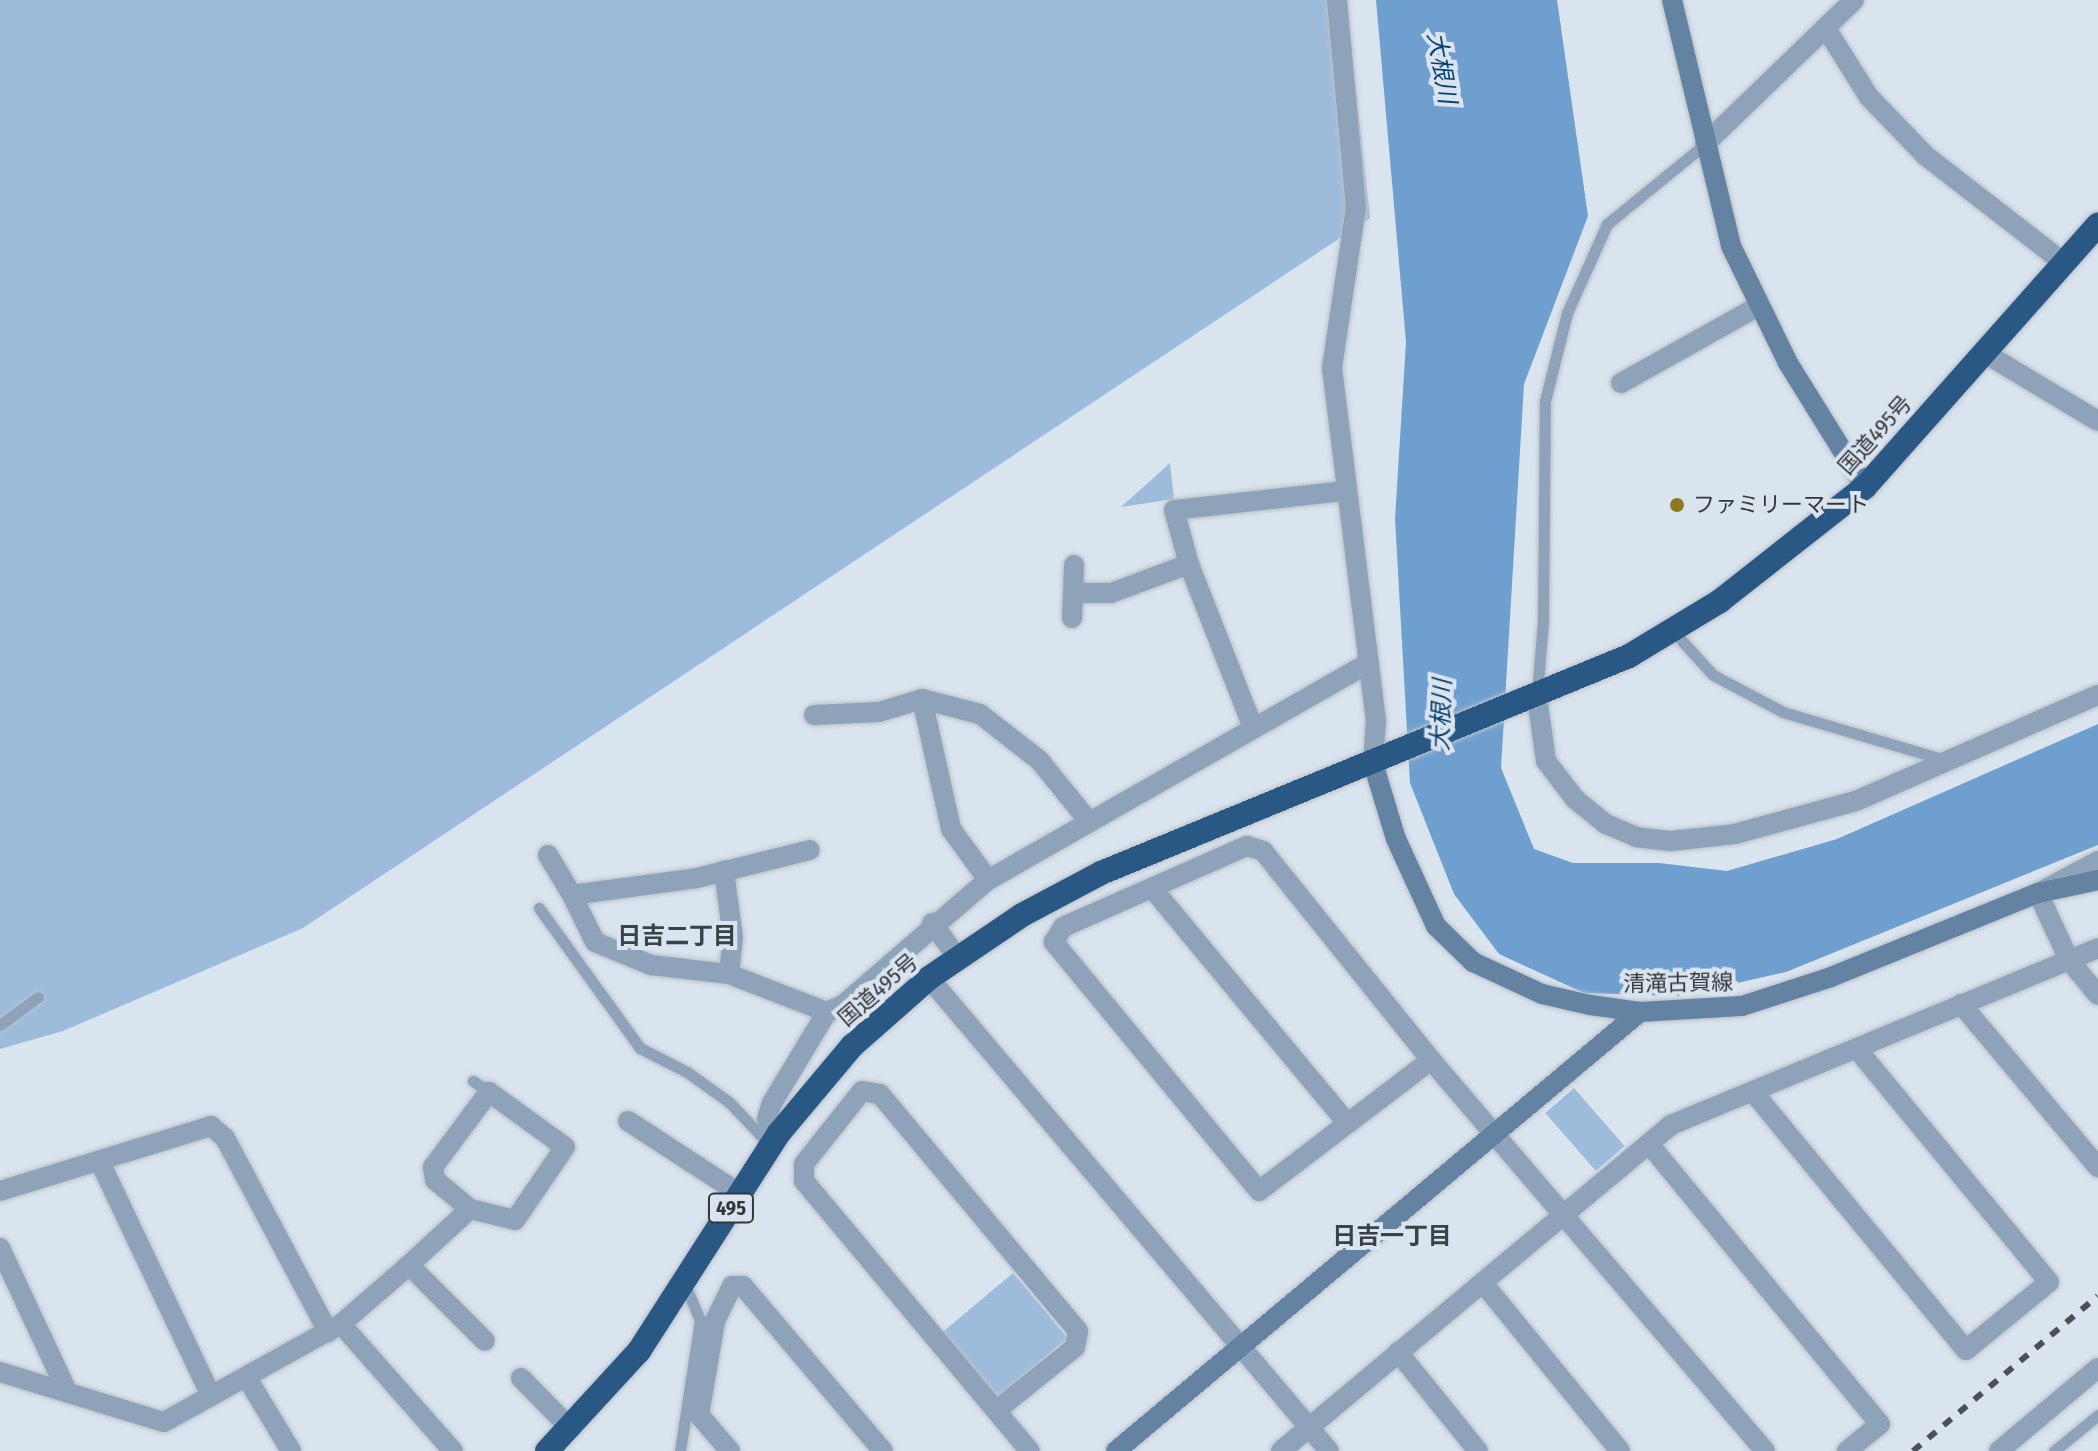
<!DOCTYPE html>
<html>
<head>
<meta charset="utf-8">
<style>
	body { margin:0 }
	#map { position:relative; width:2098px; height:1451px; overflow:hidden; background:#dae4ee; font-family:"Fira Sans Condensed","Noto Sans JP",sans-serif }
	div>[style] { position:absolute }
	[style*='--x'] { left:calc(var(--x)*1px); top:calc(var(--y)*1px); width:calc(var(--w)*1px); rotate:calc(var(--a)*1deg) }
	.green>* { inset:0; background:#9dbcdc; transform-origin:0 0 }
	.water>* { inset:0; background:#6f9fcf }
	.roads { filter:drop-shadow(0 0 2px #b9c1ca) drop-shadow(0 0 2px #b9c1ca) }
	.lane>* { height:11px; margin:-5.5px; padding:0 5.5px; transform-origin:5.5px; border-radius:5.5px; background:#8ea3b9 }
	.street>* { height:20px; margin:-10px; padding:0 10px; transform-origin:10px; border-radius:10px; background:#8ea3b9 }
	.secondary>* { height:20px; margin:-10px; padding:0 10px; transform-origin:10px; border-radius:10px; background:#6483a3 }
	.highway>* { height:24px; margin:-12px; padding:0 12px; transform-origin:12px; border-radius:12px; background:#2a5884 }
	.rail>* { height:6px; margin-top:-3px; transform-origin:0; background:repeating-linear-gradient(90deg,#4c5155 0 10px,transparent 0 20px) }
	.dots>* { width:22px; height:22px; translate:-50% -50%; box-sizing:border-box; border:4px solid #dae4ee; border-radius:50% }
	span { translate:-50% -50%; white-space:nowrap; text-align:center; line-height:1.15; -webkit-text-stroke:8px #dae4ee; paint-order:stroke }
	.shield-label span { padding:2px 6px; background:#dae4ee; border:2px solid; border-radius:6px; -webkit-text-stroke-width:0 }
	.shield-label { font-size:20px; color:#33373a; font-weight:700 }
	.street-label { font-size:22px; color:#33373a }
	.poi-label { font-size:22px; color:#33373a }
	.left { translate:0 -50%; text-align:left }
	.water-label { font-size:24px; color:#09406e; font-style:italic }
	.neighbourhood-label { font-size:24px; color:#394149; font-weight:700 }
</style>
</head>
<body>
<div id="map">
	<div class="green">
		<div style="clip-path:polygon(0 0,1346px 0,1370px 218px,303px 928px,63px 1031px,0 1049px)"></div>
		<div style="clip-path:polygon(1170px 463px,1174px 499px,1121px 507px)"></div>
		<div style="left:1574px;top:1088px;width:77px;height:38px;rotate:49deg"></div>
		<div style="left:1013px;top:1273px;width:85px;height:94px;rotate:50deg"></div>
	</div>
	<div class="water">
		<div style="clip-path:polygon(1376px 0,1557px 0,1588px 216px,1524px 384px,1501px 768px,1534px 849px,1573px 863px,1659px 863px,1727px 871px,1837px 839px,2098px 724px,2098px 845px,1786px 972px,1680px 996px,1584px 993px,1499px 954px,1454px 894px,1410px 783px,1395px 519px,1406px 342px)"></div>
	</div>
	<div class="roads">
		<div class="lane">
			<div style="--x:1673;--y:631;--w:59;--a:47.7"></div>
			<div style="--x:1713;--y:675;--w:79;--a:27.9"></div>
			<div style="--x:1783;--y:712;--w:169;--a:16.5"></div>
			<div style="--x:1537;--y:693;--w:72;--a:-85.2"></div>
			<div style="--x:1543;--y:621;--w:220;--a:-89.5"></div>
			<div style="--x:1545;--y:401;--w:91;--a:-76"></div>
			<div style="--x:1567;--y:313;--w:98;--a:-65.8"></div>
			<div style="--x:1607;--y:224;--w:127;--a:-39.2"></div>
			<div style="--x:539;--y:908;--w:173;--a:54.2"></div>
			<div style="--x:640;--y:1048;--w:53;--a:27.1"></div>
			<div style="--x:687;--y:1072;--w:52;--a:35.5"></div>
			<div style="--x:729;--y:1102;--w:59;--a:46.4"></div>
			<div style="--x:0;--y:1025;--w:47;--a:-36.4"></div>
			<div style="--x:473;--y:1081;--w:19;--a:35"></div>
			<div style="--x:680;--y:1451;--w:133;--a:-81.3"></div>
			<div style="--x:700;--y:1320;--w:39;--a:-113"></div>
			<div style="--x:2054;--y:1451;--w:57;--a:-39.3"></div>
		</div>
		<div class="street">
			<div style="--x:1337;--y:0;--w:208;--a:84.8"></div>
			<div style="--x:1356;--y:207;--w:163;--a:98.5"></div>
			<div style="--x:1332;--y:368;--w:355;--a:82.9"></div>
			<div style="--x:1376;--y:720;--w:43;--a:94"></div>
			<div style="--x:1827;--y:30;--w:79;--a:57.9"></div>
			<div style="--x:1869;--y:97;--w:82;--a:46"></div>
			<div style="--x:1926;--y:156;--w:175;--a:37.8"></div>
			<div style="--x:1705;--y:144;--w:207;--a:-44"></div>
			<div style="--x:1983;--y:352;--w:134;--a:31"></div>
			<div style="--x:1621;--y:383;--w:156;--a:-29.2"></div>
			<div style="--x:1076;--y:593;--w:35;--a:0"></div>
			<div style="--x:1111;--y:593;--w:83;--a:-20.4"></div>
			<div style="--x:1072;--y:618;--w:53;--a:-87.8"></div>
			<div style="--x:1537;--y:697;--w:65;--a:82"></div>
			<div style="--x:1546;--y:761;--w:48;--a:52.7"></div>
			<div style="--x:1575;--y:799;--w:40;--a:39"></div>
			<div style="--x:1606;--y:824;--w:33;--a:23"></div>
			<div style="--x:1636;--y:837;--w:35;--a:7"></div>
			<div style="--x:1671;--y:841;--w:64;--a:-6.2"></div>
			<div style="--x:1735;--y:834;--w:125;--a:-15.3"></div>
			<div style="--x:1856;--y:801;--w:264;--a:-23.7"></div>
			<div style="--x:814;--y:715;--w:65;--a:-2.6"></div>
			<div style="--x:879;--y:712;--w:45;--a:-16.8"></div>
			<div style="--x:1252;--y:725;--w:173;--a:-111.4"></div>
			<div style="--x:1189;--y:564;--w:56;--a:-105.5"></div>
			<div style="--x:1174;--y:510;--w:171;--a:-6.4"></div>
			<div style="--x:1087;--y:819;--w:76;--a:-129.1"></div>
			<div style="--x:1039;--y:760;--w:75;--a:-142.1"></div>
			<div style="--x:980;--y:714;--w:60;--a:-165.5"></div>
			<div style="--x:922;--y:699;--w:133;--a:77.4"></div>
			<div style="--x:951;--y:829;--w:63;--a:54"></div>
			<div style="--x:988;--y:880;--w:438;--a:-29.7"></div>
			<div style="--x:1247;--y:846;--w:17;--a:17"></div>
			<div style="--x:1263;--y:851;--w:268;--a:51.2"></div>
			<div style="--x:1431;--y:1060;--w:216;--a:142.7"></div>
			<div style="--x:1259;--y:1191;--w:323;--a:-129.5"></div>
			<div style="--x:1054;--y:942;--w:17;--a:-59"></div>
			<div style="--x:1063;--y:927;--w:201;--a:-23.8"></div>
			<div style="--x:548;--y:855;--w:47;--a:59"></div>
			<div style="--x:572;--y:895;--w:126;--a:-7.7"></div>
			<div style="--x:697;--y:878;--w:116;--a:-13.9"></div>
			<div style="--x:2098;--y:861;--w:68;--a:151.9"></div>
			<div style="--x:2038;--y:893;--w:74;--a:65.2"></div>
			<div style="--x:2069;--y:960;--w:45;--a:50.4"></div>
			<div style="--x:1152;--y:888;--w:305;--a:50.3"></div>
			<div style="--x:572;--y:895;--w:52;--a:63.9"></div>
			<div style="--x:595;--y:942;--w:61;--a:22.3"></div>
			<div style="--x:651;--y:965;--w:79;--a:6.6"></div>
			<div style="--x:729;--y:974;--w:36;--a:-84"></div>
			<div style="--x:733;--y:938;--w:68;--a:-97.7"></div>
			<div style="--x:932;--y:923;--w:44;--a:53.4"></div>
			<div style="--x:729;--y:974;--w:105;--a:21.2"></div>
			<div style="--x:929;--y:978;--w:619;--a:49.78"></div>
			<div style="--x:1961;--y:1004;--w:213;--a:50"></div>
			<div style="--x:1431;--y:1060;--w:514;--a:49.5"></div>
			<div style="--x:1754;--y:1093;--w:333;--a:50.5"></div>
			<div style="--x:1966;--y:1350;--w:107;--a:-39.3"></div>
			<div style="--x:2049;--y:1282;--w:303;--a:-129.5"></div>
			<div style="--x:628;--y:1121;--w:134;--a:33.1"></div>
			<div style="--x:779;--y:1133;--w:18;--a:-131"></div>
			<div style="--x:767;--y:1119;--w:17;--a:-73"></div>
			<div style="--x:772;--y:1103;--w:106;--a:-58.9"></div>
			<div style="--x:827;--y:1012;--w:17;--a:-24"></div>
			<div style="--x:843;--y:1005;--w:191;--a:-40.8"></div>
			<div style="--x:1649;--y:1144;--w:363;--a:50.5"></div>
			<div style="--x:1880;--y:1424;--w:43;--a:140.7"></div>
			<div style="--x:100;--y:1162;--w:259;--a:64.6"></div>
			<div style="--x:0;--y:1191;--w:221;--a:-17.1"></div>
			<div style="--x:211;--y:1126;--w:18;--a:41"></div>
			<div style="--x:225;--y:1138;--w:220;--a:62"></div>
			<div style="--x:0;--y:1248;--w:160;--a:64.9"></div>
			<div style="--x:409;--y:1265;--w:83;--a:-42.6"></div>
			<div style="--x:470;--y:1209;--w:46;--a:13.7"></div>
			<div style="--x:515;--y:1220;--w:88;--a:-55.6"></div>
			<div style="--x:565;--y:1147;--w:94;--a:-144.1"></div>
			<div style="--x:489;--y:1092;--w:94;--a:126.7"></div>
			<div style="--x:433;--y:1167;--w:13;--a:81"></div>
			<div style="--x:435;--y:1180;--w:45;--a:39.6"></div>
			<div style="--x:1483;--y:1283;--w:217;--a:50.8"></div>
			<div style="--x:341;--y:1324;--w:169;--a:48.6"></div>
			<div style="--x:1398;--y:1352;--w:127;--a:51.1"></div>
			<div style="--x:0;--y:1372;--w:171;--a:17"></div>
			<div style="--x:164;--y:1422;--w:202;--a:-29"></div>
			<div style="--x:341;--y:1324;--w:90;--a:-40.9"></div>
			<div style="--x:409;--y:1265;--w:107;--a:45"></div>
			<div style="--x:247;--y:1378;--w:85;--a:58.9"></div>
			<div style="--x:521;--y:1378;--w:71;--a:45.6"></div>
			<div style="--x:997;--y:1410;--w:100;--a:-38.9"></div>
			<div style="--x:1075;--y:1347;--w:16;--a:-79"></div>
			<div style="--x:1078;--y:1331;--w:309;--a:-129.9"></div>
			<div style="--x:880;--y:1094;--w:18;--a:-171"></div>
			<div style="--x:862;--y:1091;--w:93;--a:128.5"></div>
			<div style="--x:804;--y:1164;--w:17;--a:90"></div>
			<div style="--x:804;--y:1181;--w:352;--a:50.1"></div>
			<div style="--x:730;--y:1451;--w:48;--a:-130.7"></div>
			<div style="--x:699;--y:1415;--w:95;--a:-80.3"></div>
			<div style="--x:715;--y:1321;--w:39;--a:-64"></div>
			<div style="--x:732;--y:1286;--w:11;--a:0"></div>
			<div style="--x:743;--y:1286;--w:216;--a:49.7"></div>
			<div style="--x:1281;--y:1451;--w:508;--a:-39.89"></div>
			<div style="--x:1671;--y:1125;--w:462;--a:-22.5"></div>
			<div style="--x:1999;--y:1451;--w:129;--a:-40"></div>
		</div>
		<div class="secondary">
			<div style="--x:1672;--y:0;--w:253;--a:76.5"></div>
			<div style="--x:1731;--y:246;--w:130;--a:64"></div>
			<div style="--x:1788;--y:363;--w:146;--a:58.2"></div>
			<div style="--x:1373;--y:763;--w:79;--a:73.2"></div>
			<div style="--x:1396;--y:839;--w:96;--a:65.3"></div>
			<div style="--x:1436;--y:926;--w:52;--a:44.2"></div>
			<div style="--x:1473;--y:962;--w:76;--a:24.9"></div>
			<div style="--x:1542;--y:994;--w:49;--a:12.9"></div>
			<div style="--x:1590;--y:1005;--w:50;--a:8"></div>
			<div style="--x:1640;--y:1012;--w:102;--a:-3.4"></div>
			<div style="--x:1742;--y:1006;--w:94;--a:-18"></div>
			<div style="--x:1831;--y:977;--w:223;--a:-22.1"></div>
			<div style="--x:2038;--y:893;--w:61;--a:-12.2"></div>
			<div style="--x:1116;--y:1451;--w:684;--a:-39.96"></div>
		</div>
		<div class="highway">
			<div style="--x:547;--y:1451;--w:136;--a:-47.4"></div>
			<div style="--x:639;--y:1351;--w:259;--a:-57.3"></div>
			<div style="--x:779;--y:1133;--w:114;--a:-50"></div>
			<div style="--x:852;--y:1046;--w:103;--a:-41.4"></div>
			<div style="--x:929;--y:978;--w:112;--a:-34.1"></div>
			<div style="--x:1022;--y:915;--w:89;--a:-28"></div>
			<div style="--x:1101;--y:873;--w:571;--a:-22.34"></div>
			<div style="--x:1629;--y:656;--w:106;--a:-31.1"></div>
			<div style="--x:1720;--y:601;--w:184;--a:-38.2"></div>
			<div style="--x:1865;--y:487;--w:351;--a:-48.4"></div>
		</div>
	</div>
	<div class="rail">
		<div style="--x:1913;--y:1451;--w:241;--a:-40"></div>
	</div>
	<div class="dots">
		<div style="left:1677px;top:505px;background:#8a7a20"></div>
	</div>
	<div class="shield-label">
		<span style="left:731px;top:1208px">495</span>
	</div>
	<div class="street-label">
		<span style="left:1875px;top:435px;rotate:-48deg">国道495号</span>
		<span style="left:1678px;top:983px;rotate:-1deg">清滝古賀線</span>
		<span style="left:878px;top:990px;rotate:-41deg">国道495号</span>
	</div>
	<div class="poi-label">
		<span class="left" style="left:1693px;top:505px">ファミリーマート</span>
	</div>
	<div class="water-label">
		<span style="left:1441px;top:68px;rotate:80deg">大根川</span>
		<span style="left:1442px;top:715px;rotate:-88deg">大根川</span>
	</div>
	<div class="neighbourhood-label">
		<span style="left:677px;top:937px">日吉二丁目</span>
		<span style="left:1392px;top:1237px">日吉一丁目</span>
	</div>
</div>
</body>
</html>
